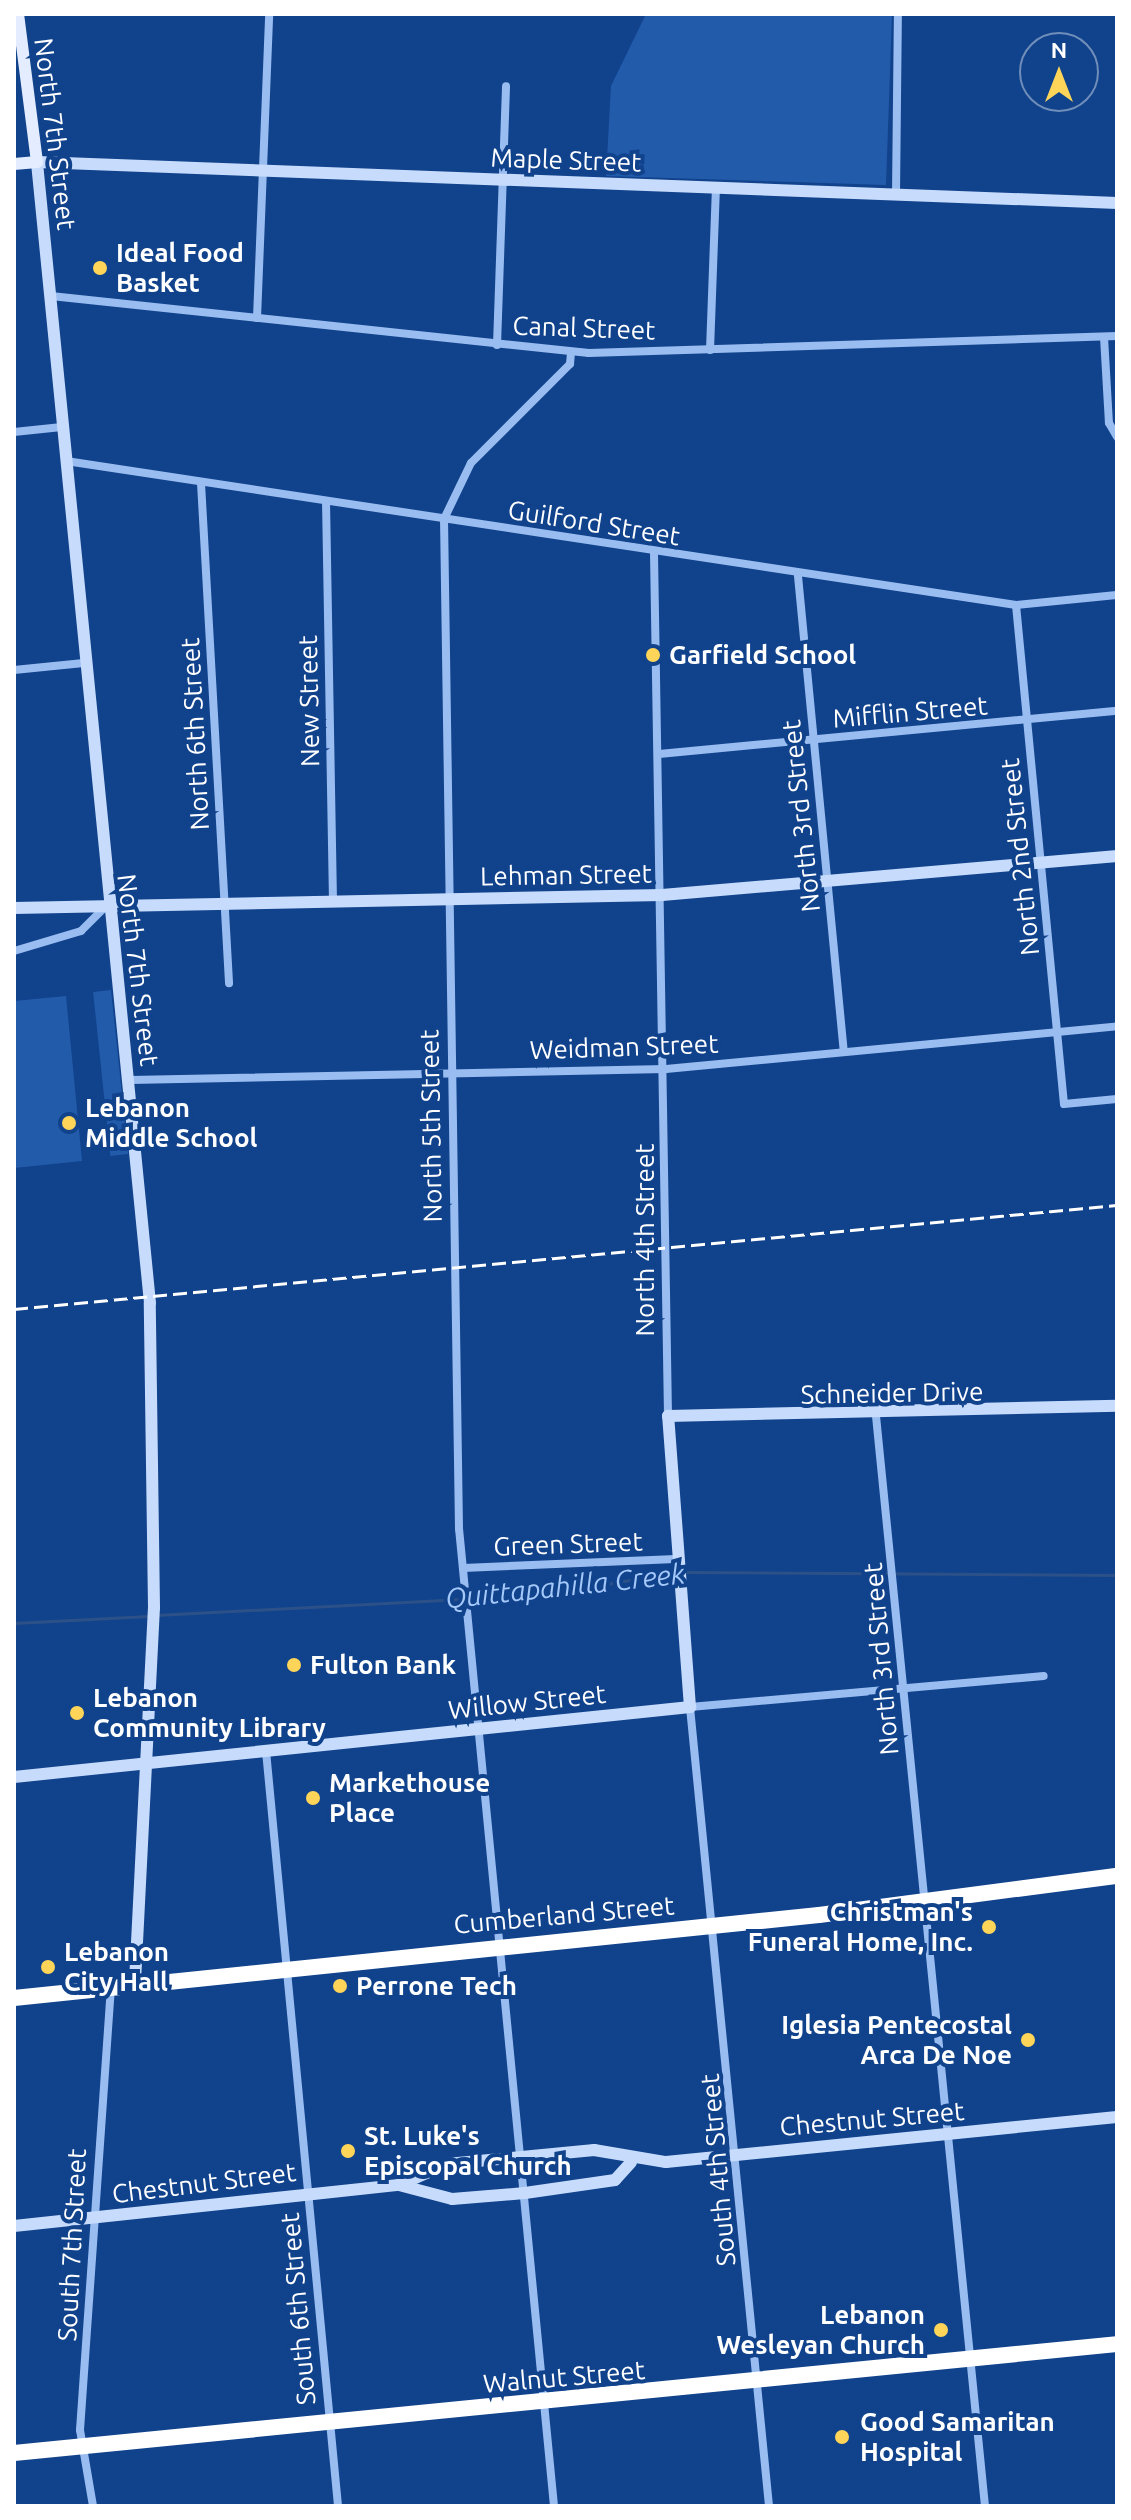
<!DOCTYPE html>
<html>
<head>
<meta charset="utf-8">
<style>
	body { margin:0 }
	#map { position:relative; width:1131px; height:2520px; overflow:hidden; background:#11428c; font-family:Ubuntu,sans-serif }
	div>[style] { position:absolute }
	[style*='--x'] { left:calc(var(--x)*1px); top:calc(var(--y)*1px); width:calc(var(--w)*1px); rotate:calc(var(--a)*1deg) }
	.green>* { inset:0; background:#235bab; transform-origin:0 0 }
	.stream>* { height:3px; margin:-1.5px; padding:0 1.5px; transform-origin:1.5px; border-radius:1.5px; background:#2c5188 }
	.street>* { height:8px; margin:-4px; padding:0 4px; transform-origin:4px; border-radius:4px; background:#99bdf1 }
	.secondary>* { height:12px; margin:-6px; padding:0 6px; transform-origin:6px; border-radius:6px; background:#c7dcfc }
	.primary>* { height:12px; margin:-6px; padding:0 6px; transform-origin:6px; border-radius:6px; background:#e3edff }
	.highway>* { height:16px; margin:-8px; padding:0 8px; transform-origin:8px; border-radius:8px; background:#fff }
	.rail>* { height:3px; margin-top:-1.5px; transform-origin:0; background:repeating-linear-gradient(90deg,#fff 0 14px,transparent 0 20px) }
	.dots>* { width:22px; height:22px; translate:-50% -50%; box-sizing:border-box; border:4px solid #11428c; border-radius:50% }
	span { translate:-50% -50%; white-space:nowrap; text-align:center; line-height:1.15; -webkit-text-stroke:8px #11428c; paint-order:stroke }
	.street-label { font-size:26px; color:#fff }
	.poi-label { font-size:26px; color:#fff; font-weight:700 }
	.left { translate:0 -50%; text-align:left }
	.right { translate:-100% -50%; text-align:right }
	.water-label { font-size:28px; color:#a4c8f9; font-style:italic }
	.frame { position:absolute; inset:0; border:16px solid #fff; pointer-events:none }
	.north { position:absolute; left:1019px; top:32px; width:80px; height:80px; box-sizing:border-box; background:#11428c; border:2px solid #708eba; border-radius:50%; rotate:0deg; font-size:22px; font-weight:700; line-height:32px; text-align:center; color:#fff }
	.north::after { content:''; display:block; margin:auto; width:28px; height:36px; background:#ffd559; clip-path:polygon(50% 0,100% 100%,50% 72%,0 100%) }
</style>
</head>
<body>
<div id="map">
	<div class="green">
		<div style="clip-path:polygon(646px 14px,892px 14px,886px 185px,606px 176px,611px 86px)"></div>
		<div style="left:111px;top:990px;width:165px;height:18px;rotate:84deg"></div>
		<div style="clip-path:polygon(66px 996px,82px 1161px,14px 1168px,14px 1001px)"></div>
	</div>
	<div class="stream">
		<div style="--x:685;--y:1572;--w:432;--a:0.4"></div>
		<div style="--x:156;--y:1615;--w:387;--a:-3"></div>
		<div style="--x:542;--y:1595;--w:137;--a:-9.7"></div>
		<div style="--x:14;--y:1623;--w:135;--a:-3"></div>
	</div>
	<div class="street">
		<div style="--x:896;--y:195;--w:181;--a:-89.4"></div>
		<div style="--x:51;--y:296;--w:541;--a:6.05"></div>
		<div style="--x:589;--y:353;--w:528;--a:-1.84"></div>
		<div style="--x:257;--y:318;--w:304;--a:-87.7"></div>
		<div style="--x:1104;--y:337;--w:86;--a:86.7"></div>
		<div style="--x:1109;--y:423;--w:16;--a:60"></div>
		<div style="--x:497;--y:345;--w:259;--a:-88"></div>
		<div style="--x:710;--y:350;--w:161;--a:-87.9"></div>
		<div style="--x:14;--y:432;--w:48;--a:-5.9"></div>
		<div style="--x:66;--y:461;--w:961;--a:8.62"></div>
		<div style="--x:1016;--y:605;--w:101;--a:-5.7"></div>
		<div style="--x:201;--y:483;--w:501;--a:86.79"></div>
		<div style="--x:326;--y:501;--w:399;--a:89"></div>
		<div style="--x:654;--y:553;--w:863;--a:89.07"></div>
		<div style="--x:798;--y:576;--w:478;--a:84.5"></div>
		<div style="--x:1016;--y:605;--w:501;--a:84.51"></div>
		<div style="--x:1064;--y:1104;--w:53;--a:-5.4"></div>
		<div style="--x:14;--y:670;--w:70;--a:-5.7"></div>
		<div style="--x:659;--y:754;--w:460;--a:-5.4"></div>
		<div style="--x:14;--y:951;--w:70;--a:-16.6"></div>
		<div style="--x:81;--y:931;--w:37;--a:-45"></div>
		<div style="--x:130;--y:1080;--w:536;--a:-1.18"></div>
		<div style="--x:666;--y:1069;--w:453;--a:-5.4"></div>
		<div style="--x:876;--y:1416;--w:1095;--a:84.29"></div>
		<div style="--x:463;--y:1568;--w:213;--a:-2.4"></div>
		<div style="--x:266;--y:1751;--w:758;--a:84.55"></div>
		<div style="--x:93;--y:2506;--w:77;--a:-99.7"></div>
		<div style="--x:80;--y:2430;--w:445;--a:-86"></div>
		<div style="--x:554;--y:2506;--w:982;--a:-95.55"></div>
		<div style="--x:459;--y:1529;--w:1010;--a:-90.85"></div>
		<div style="--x:444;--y:519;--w:62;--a:-64.3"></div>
		<div style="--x:471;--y:463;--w:140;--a:-45"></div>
		<div style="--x:570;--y:364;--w:11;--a:-85"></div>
		<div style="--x:769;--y:2506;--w:803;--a:-95.65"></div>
		<div style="--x:690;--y:1707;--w:355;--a:-5"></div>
	</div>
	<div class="secondary">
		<div style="--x:14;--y:908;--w:648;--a:-1.15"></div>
		<div style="--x:662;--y:895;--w:457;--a:-4.9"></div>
		<div style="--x:14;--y:1777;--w:680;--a:-5.91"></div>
		<div style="--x:690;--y:1707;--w:292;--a:-94.3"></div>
		<div style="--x:668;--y:1416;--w:449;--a:-1.3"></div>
		<div style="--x:135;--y:1982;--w:374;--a:-87.1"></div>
		<div style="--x:154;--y:1608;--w:305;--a:-90.8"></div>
		<div style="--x:150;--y:1303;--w:1147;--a:-95.66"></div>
		<div style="--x:37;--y:162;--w:1081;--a:2.17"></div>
		<div style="--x:399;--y:2185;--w:55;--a:14.8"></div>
		<div style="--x:452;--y:2199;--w:73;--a:-4.7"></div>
		<div style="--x:525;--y:2193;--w:91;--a:-8.2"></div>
		<div style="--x:615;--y:2180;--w:24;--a:-48"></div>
		<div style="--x:14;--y:2226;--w:387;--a:-6.1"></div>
		<div style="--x:399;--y:2185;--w:52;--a:-23.6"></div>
		<div style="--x:447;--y:2164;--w:148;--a:-5.4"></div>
		<div style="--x:594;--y:2150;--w:73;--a:9.5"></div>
		<div style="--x:666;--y:2162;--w:453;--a:-5.7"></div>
	</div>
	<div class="primary">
		<div style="--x:14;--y:164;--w:23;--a:-5"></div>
		<div style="--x:37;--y:162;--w:149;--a:-97.3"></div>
	</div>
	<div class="highway">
		<div style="--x:14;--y:1998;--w:809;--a:-5.89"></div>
		<div style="--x:819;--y:1915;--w:301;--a:-7.5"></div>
		<div style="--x:14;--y:2453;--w:1108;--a:-5.64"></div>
	</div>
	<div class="rail">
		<div style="--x:14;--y:1309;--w:1108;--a:-5.39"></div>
	</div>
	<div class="dots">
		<div style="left:100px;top:268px;background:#ffd559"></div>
		<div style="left:653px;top:655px;background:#ffd559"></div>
		<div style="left:69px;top:1123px;background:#ffd559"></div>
		<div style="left:294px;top:1665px;background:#ffd559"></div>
		<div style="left:77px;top:1713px;background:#ffd559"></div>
		<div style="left:313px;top:1798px;background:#ffd559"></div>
		<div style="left:989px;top:1927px;background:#ffd559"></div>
		<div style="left:48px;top:1967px;background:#ffd559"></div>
		<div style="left:340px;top:1986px;background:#ffd559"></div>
		<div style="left:1028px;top:2040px;background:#ffd559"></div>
		<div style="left:348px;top:2151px;background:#ffd559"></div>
		<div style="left:941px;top:2330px;background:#ffd559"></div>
		<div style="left:842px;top:2437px;background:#ffd559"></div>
	</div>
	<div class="street-label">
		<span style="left:55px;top:134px;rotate:83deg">North 7th Street</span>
		<span style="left:566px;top:160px;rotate:2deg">Maple Street</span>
		<span style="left:584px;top:328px;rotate:2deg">Canal Street</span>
		<span style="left:594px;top:523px;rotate:9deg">Guilford Street</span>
		<span style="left:309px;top:701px;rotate:-91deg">New Street</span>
		<span style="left:910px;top:712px;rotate:-5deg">Mifflin Street</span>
		<span style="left:195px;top:734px;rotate:-93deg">North 6th Street</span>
		<span style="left:801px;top:816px;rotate:-96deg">North 3rd Street</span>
		<span style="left:1020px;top:857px;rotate:-96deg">North 2nd Street</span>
		<span style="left:566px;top:875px;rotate:-1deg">Lehman Street</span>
		<span style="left:138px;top:970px;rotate:83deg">North 7th Street</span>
		<span style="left:624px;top:1047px;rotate:-2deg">Weidman Street</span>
		<span style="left:431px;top:1126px;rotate:-91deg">North 5th Street</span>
		<span style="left:645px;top:1240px;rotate:-90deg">North 4th Street</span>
		<span style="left:892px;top:1393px;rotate:-1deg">Schneider Drive</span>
		<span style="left:568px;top:1544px;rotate:-2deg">Green Street</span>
		<span style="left:881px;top:1659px;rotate:-95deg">North 3rd Street</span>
		<span style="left:527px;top:1702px;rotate:-6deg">Willow Street</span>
		<span style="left:564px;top:1915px;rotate:-5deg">Cumberland Street</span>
		<span style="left:872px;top:2119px;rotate:-5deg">Chestnut Street</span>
		<span style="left:718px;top:2170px;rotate:-95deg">South 4th Street</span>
		<span style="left:204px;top:2183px;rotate:-7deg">Chestnut Street</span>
		<span style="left:72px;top:2245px;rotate:-87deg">South 7th Street</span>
		<span style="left:298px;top:2309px;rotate:-95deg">South 6th Street</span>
		<span style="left:564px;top:2377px;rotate:-5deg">Walnut Street</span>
	</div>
	<div class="poi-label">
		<span class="left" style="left:116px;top:268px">Ideal Food<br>Basket</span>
		<span class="left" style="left:669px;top:655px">Garfield School</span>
		<span class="left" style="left:85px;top:1123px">Lebanon<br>Middle School</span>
		<span class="left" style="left:310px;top:1665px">Fulton Bank</span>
		<span class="left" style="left:93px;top:1713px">Lebanon<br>Community Library</span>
		<span class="left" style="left:329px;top:1798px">Markethouse<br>Place</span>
		<span class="right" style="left:973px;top:1927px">Christman's<br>Funeral Home, Inc.</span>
		<span class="left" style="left:64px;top:1967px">Lebanon<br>City Hall</span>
		<span class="left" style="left:356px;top:1986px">Perrone Tech</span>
		<span class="right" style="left:1012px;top:2040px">Iglesia Pentecostal<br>Arca De Noe</span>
		<span class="left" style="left:364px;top:2151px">St. Luke's<br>Episcopal Church</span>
		<span class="right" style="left:925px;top:2330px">Lebanon<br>Wesleyan Church</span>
		<span class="left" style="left:860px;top:2437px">Good Samaritan<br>Hospital</span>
	</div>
	<div class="water-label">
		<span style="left:565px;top:1586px;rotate:-6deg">Quittapahilla Creek</span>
	</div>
	<div class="frame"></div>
	<div class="north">N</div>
</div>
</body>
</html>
